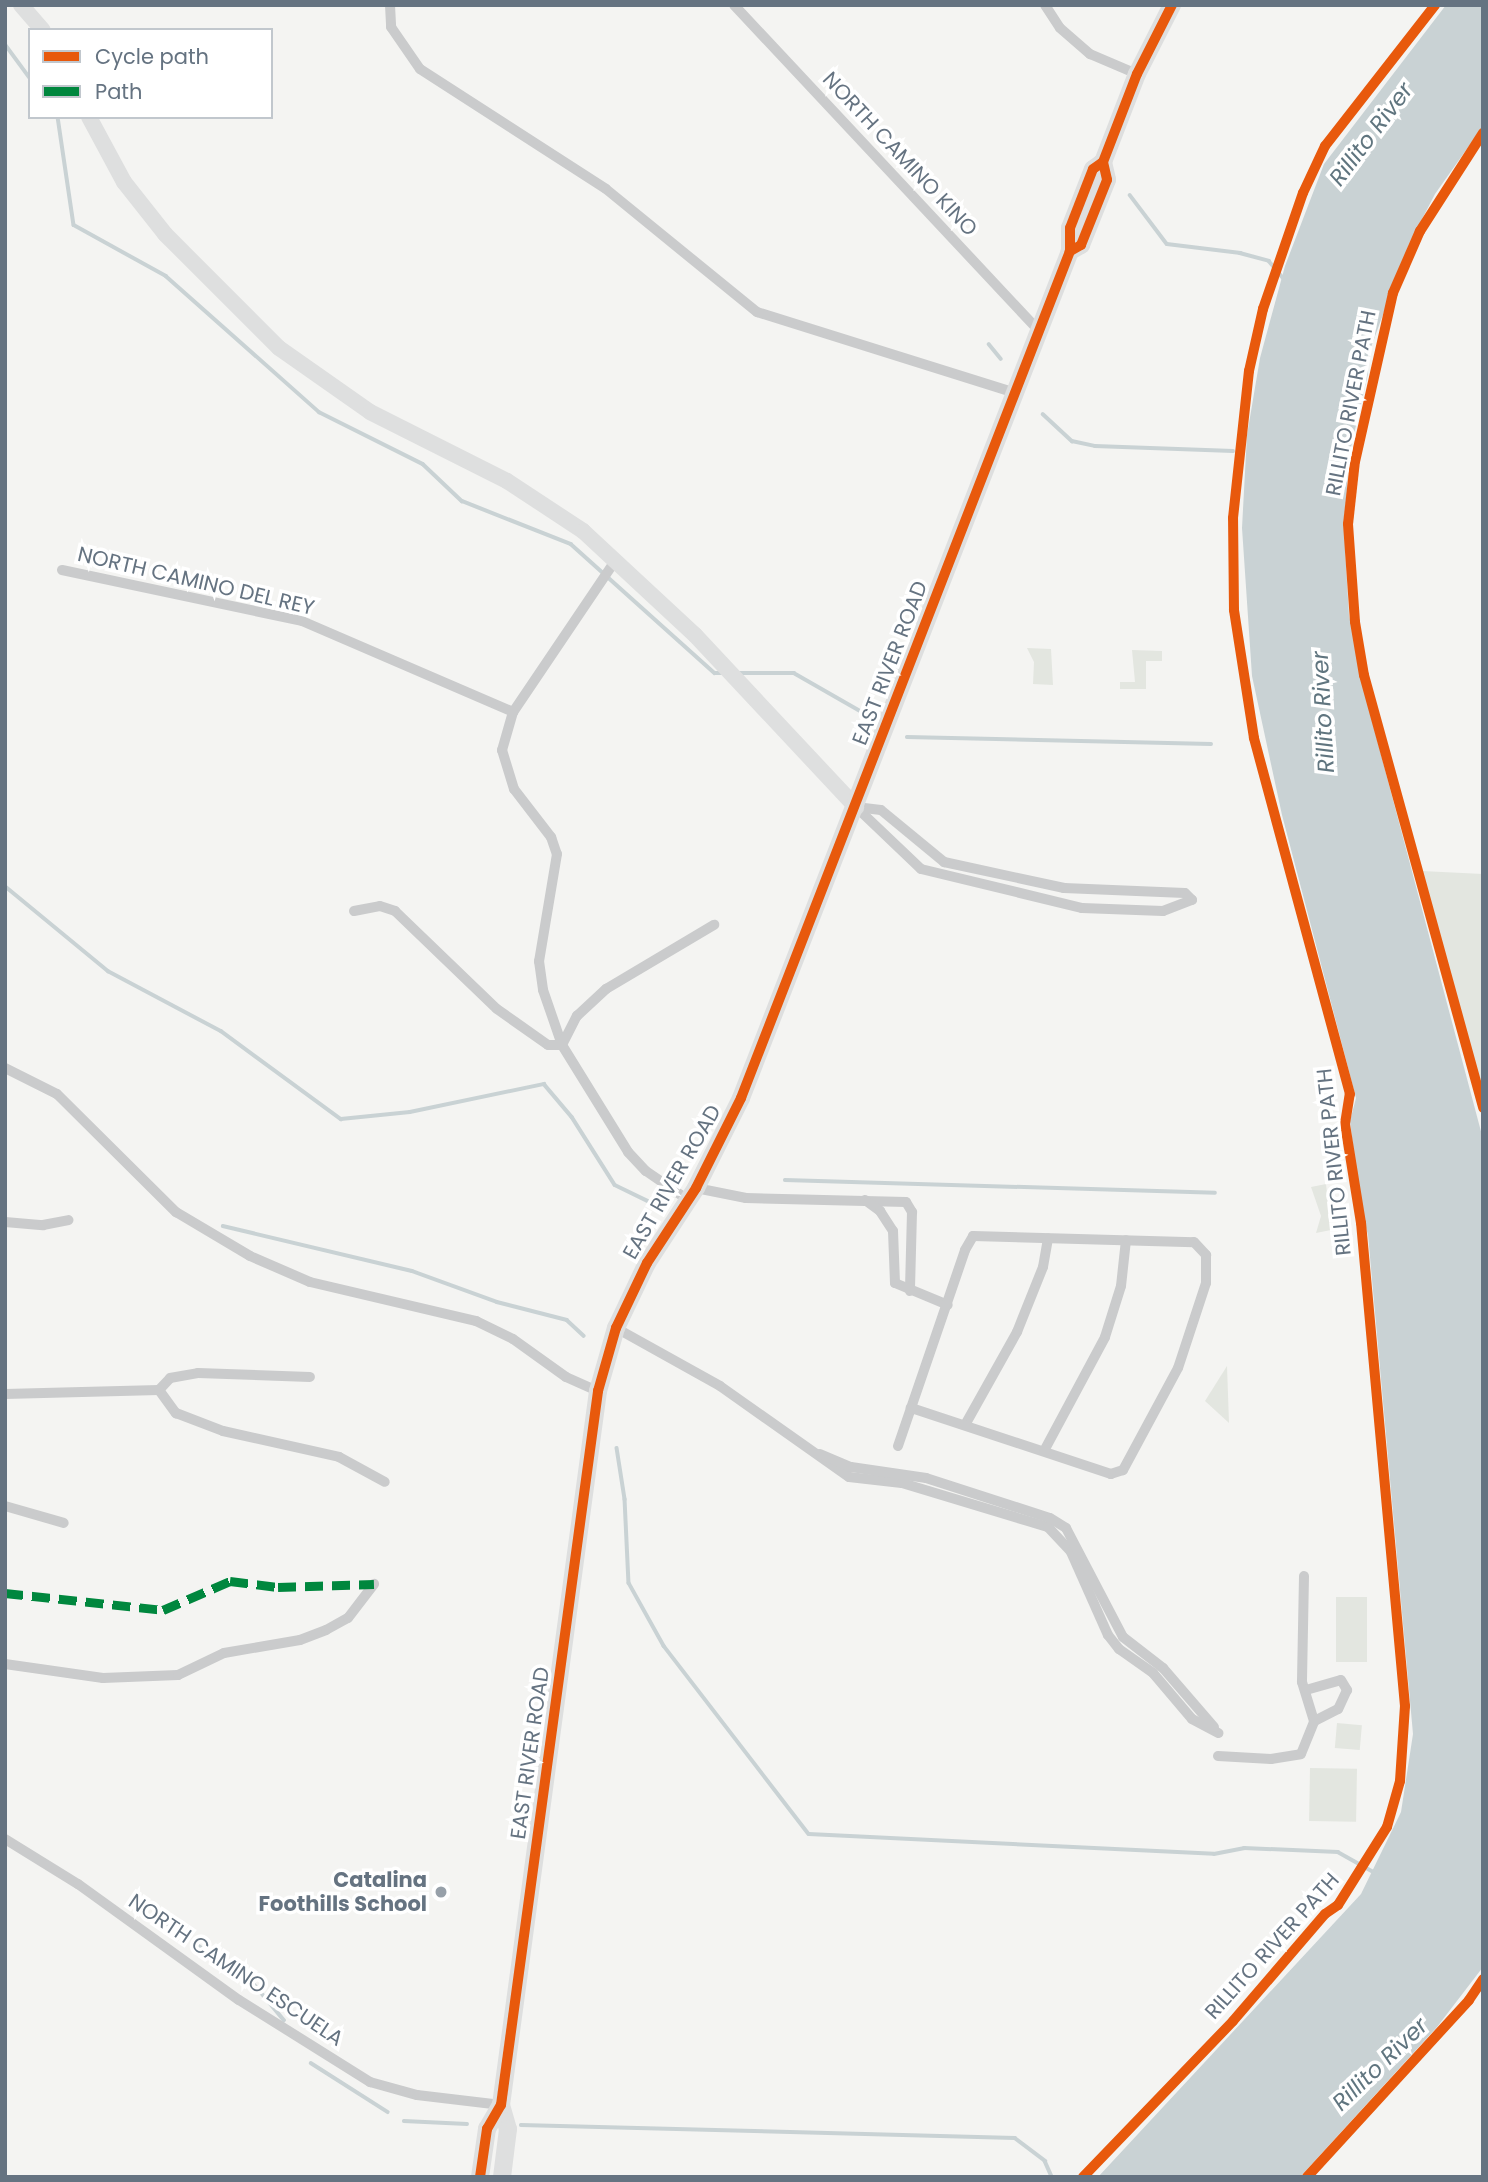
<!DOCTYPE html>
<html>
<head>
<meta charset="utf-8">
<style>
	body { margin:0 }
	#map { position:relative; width:1488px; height:2182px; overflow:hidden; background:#f4f4f2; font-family:Poppins,sans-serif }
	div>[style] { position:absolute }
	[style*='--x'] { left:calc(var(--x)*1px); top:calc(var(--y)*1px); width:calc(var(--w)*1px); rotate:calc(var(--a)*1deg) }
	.green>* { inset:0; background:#e3e6e0; transform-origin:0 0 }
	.water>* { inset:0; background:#c9d2d4 }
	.stream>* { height:3.5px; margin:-1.75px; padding:0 1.75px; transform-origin:1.75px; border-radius:1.75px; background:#c9d2d4 }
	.street>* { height:10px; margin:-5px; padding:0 5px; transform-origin:5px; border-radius:5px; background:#cacbcc }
	.secondary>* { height:16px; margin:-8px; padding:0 8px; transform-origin:8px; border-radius:8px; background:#dedfdf }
	.primary>* { height:18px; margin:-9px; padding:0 9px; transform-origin:9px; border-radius:9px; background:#dedfdf }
	.quiet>* { height:9px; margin-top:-4.5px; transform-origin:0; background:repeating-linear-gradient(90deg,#00873e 0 18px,transparent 0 27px) }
	.cycleway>* { height:10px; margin:-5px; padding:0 5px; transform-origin:5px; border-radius:5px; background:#e8590c }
	.dots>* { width:19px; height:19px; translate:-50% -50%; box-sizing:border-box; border:4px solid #fff; border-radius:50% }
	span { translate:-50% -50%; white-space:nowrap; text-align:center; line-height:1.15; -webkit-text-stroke:7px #fff; paint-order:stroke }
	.street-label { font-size:21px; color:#657381 }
	.poi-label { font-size:21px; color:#657381; font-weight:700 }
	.right { translate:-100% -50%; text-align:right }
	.water-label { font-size:23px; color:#60757f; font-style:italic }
	.frame { position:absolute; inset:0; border:7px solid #657381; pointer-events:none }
	.legend { position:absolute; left:28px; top:28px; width:245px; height:91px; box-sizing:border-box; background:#fff; border:2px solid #c1c7cd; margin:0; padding:9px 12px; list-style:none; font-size:21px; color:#657381 }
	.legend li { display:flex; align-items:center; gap:14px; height:35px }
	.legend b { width:35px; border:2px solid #c1c7cd }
</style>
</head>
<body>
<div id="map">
	<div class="green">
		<div style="clip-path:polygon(1027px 648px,1051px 649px,1053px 685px,1033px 684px,1034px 662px)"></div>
		<div style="clip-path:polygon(1132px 650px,1162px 651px,1162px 661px,1146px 661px,1146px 689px,1120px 689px,1120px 682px,1135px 682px)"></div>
		<div style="clip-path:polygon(1422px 871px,1483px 874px,1483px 1100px)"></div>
		<div style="clip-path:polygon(1326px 1184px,1331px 1230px,1316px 1233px,1321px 1216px,1311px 1187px)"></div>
		<div style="clip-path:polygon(1227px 1366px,1229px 1423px,1205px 1401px)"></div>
		<div style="left:1336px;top:1597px;width:31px;height:65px"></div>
		<div style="left:1337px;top:1723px;width:25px;height:25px;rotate:5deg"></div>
		<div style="left:1310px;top:1768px;width:47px;height:53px;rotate:1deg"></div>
	</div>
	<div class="water">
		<div style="clip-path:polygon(1446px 5px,1483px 5px,1483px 126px,1435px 194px,1409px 244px,1367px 358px,1368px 374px,1348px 460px,1345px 549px,1349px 615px,1366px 698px,1483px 1139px,1483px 1967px,1437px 2027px,1300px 2177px,1098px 2177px,1361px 1894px,1401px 1812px,1413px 1734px,1368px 1235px,1360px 1206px,1350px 1121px,1356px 1098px,1282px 815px,1252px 676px,1242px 528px,1247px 435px,1260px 358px,1285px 266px,1324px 164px)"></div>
	</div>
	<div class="stream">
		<div style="--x:5;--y:44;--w:42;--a:53.7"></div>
		<div style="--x:58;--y:117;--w:109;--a:81.6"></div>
		<div style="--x:74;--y:225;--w:105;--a:29"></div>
		<div style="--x:166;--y:276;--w:205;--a:41.6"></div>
		<div style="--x:319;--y:412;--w:116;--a:26.6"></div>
		<div style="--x:423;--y:464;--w:54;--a:43.5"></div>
		<div style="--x:462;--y:501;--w:117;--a:21.5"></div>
		<div style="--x:571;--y:544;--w:193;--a:41.9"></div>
		<div style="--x:715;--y:673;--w:9;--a:0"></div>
		<div style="--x:1130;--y:195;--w:61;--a:52.9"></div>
		<div style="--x:1167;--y:244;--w:74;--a:7"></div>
		<div style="--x:1240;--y:253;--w:30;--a:15"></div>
		<div style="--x:1269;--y:261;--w:25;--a:50"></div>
		<div style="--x:989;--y:344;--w:19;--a:51"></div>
		<div style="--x:1043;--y:414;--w:40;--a:43"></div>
		<div style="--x:1072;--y:441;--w:24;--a:12"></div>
		<div style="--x:1095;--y:446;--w:138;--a:2.1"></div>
		<div style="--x:738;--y:673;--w:56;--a:0"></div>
		<div style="--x:794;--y:673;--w:78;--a:29.8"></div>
		<div style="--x:907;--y:737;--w:304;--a:1.3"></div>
		<div style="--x:5;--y:886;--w:134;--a:39.5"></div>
		<div style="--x:108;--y:971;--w:128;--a:28"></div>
		<div style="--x:221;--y:1031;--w:149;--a:36.3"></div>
		<div style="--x:341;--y:1119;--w:69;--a:-5.8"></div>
		<div style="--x:410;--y:1112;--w:137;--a:-11.8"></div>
		<div style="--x:544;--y:1084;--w:43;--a:49.7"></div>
		<div style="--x:572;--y:1117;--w:80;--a:57.7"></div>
		<div style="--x:615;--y:1185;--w:37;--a:26"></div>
		<div style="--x:785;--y:1180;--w:430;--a:1.7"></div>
		<div style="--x:223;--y:1226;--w:194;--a:13.4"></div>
		<div style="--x:412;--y:1271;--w:90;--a:20"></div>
		<div style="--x:497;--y:1302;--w:72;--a:14.4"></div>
		<div style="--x:567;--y:1320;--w:23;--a:43"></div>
		<div style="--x:617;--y:1448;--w:52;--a:81.1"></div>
		<div style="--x:625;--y:1499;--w:84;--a:87.3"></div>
		<div style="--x:629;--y:1583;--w:72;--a:60.9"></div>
		<div style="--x:664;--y:1646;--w:237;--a:52.4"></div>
		<div style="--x:809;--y:1834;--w:405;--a:2.8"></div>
		<div style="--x:1214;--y:1854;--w:31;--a:-11"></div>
		<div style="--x:1244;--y:1848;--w:94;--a:2.4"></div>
		<div style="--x:1338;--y:1852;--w:45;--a:29.4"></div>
		<div style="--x:168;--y:1924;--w:17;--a:33"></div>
		<div style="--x:196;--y:1944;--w:70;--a:34.6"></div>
		<div style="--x:254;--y:1984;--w:47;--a:50.2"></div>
		<div style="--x:311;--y:2063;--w:91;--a:32.5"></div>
		<div style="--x:404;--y:2121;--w:63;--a:2.7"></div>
		<div style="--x:521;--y:2125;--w:494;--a:1.5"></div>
		<div style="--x:1015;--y:2138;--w:38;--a:37"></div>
		<div style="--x:1045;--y:2161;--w:17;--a:66"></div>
	</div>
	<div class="street">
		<div style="--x:390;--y:5;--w:22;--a:87"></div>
		<div style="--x:391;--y:27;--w:51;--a:55.4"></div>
		<div style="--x:420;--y:69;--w:221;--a:32.8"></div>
		<div style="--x:606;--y:189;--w:195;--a:39.2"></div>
		<div style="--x:757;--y:312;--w:268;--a:17.4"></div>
		<div style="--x:734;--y:5;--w:445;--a:46.9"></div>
		<div style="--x:1045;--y:5;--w:27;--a:57"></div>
		<div style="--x:1060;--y:28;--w:40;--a:41"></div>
		<div style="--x:1090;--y:54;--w:51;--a:23.1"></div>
		<div style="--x:615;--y:561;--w:182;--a:124"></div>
		<div style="--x:513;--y:712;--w:40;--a:106"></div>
		<div style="--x:502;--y:750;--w:41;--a:72.9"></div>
		<div style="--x:514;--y:789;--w:61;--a:52.4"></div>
		<div style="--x:551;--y:837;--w:18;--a:71"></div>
		<div style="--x:557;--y:854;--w:109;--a:99.5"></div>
		<div style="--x:539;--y:961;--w:29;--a:82"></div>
		<div style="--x:543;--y:990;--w:58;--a:70.9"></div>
		<div style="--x:562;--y:1045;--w:126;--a:58.3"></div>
		<div style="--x:628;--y:1152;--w:26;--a:47"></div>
		<div style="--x:646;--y:1171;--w:51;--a:34.6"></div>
		<div style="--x:62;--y:570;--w:245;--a:12"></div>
		<div style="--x:302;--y:621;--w:230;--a:23.3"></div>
		<div style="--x:856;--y:807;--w:90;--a:43.6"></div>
		<div style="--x:921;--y:869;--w:166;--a:13.6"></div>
		<div style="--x:1082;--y:908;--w:81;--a:2.1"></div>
		<div style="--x:1163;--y:911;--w:31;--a:-21"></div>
		<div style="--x:856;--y:807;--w:25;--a:7"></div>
		<div style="--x:881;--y:810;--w:82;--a:39.5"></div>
		<div style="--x:944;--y:862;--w:123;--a:12.2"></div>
		<div style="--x:1064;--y:888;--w:121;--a:2.4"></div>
		<div style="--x:1185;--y:893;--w:10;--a:45"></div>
		<div style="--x:354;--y:911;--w:26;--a:-11"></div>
		<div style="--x:380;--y:906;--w:16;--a:18"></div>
		<div style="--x:395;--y:911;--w:141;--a:43.9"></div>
		<div style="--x:497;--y:1009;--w:62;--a:35.2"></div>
		<div style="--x:548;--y:1045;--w:14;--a:0"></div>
		<div style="--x:562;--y:1045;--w:33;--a:-63"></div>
		<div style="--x:577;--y:1016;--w:40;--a:-43"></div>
		<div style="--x:606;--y:989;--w:126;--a:-30.7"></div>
		<div style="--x:5;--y:1068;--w:58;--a:26.6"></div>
		<div style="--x:57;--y:1094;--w:168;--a:44.8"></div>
		<div style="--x:176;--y:1212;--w:86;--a:30.7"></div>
		<div style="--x:250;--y:1256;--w:65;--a:23.4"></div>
		<div style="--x:310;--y:1282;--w:171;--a:13.2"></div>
		<div style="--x:476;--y:1321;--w:41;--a:25.9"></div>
		<div style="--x:513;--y:1339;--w:65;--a:35.6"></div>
		<div style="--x:566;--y:1377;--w:35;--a:24"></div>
		<div style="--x:696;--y:1188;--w:51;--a:11.3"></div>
		<div style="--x:746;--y:1198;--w:160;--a:1.4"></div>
		<div style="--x:906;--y:1202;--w:12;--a:59"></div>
		<div style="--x:912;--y:1212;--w:79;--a:91.5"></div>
		<div style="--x:865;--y:1200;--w:19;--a:36"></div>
		<div style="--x:880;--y:1211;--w:24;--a:57"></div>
		<div style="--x:893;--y:1231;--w:52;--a:87.8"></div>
		<div style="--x:895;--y:1283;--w:57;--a:22.5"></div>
		<div style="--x:5;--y:1222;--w:38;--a:5"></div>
		<div style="--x:43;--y:1225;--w:26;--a:-11"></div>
		<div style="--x:616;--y:1328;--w:119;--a:29.1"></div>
		<div style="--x:720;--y:1386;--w:158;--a:35.2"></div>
		<div style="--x:849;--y:1477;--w:53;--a:6.5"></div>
		<div style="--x:902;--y:1483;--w:152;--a:16.8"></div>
		<div style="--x:1048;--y:1527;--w:34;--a:47"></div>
		<div style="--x:1071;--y:1552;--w:91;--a:66"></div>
		<div style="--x:1108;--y:1635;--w:18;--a:52"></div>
		<div style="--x:1119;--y:1649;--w:42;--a:35.2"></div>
		<div style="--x:1153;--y:1673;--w:60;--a:49.7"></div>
		<div style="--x:1192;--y:1719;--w:30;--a:28"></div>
		<div style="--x:159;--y:1390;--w:29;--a:54"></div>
		<div style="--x:176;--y:1413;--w:50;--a:21"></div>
		<div style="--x:223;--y:1431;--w:119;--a:12.6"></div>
		<div style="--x:339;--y:1457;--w:52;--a:28.5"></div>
		<div style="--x:159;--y:1390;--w:16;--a:-47"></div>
		<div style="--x:170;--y:1378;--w:28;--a:-10"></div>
		<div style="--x:198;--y:1373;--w:112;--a:2"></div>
		<div style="--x:5;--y:1394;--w:154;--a:-1.5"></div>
		<div style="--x:965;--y:1425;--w:107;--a:-60.8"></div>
		<div style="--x:1017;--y:1332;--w:70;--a:-68.2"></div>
		<div style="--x:1043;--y:1267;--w:29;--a:-80"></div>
		<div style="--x:898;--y:1446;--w:207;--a:-71.1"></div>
		<div style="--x:965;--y:1250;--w:16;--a:-60"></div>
		<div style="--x:973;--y:1236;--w:221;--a:1.6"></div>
		<div style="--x:1194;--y:1242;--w:18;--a:47"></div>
		<div style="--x:1206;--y:1255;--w:28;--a:90"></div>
		<div style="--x:1206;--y:1283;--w:89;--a:108.2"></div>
		<div style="--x:1178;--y:1368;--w:116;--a:118.3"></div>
		<div style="--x:1123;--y:1470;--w:13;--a:162"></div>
		<div style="--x:1111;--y:1474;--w:211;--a:-161.7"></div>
		<div style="--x:1044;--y:1451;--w:129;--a:-61.8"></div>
		<div style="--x:1105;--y:1337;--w:53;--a:-72.6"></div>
		<div style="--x:1121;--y:1286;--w:46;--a:-83.8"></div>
		<div style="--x:820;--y:1454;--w:34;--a:23"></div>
		<div style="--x:851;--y:1467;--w:76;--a:8.3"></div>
		<div style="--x:926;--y:1478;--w:130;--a:17.9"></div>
		<div style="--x:1050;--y:1518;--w:19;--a:32"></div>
		<div style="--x:1066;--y:1528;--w:123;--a:62.4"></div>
		<div style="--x:1123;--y:1637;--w:51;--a:37.8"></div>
		<div style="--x:1163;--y:1668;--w:78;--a:49.2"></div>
		<div style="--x:5;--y:1506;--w:61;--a:16.1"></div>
		<div style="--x:1304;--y:1576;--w:106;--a:91.1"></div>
		<div style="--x:1302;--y:1682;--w:41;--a:72.9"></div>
		<div style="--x:5;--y:1664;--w:99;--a:8.1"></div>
		<div style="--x:103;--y:1678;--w:75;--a:-2.3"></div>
		<div style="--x:178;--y:1675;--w:51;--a:-25.6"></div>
		<div style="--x:224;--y:1653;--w:77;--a:-9.7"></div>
		<div style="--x:300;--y:1640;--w:28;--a:-21"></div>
		<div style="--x:326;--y:1630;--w:25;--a:-29"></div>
		<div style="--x:348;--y:1618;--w:43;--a:-52.6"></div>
		<div style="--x:1306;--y:1690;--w:36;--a:-16"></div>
		<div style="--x:1341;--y:1680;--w:12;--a:59"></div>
		<div style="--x:1347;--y:1690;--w:21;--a:115"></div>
		<div style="--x:1338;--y:1709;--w:27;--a:153"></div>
		<div style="--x:1218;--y:1756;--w:53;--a:3.2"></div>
		<div style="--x:1271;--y:1759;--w:30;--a:-9"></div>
		<div style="--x:1301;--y:1754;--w:35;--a:-68"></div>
		<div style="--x:5;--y:1839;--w:86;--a:31.7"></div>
		<div style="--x:78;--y:1884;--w:198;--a:35.8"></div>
		<div style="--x:239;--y:2000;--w:155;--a:32"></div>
		<div style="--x:370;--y:2082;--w:49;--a:15.5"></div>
		<div style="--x:417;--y:2095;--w:85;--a:6.8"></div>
	</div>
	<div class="secondary">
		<div style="--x:21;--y:5;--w:33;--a:49"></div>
		<div style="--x:89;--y:117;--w:74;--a:61.7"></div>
		<div style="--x:124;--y:182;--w:66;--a:51.7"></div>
		<div style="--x:165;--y:234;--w:161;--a:45"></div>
		<div style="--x:279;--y:348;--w:111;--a:35.1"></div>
		<div style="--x:370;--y:412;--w:153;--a:26.7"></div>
		<div style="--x:507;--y:481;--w:91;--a:33.3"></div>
		<div style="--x:583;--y:531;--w:153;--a:42.9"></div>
		<div style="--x:695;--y:635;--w:236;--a:46.9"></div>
	</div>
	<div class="primary">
		<div style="--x:1103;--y:162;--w:94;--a:-68.9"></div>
		<div style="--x:1137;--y:74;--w:77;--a:-63.1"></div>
		<div style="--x:501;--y:2105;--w:25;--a:74"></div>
		<div style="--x:508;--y:2129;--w:48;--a:97.1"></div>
		<div style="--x:480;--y:2177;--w:49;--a:-81.7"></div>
		<div style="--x:487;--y:2129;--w:28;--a:-60"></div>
		<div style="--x:501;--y:2105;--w:721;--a:-82.26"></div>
		<div style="--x:598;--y:1391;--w:66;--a:-74.1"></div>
		<div style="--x:616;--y:1328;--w:72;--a:-64.5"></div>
		<div style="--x:647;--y:1263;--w:90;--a:-56.8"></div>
		<div style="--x:696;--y:1188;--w:101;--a:-63.4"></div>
		<div style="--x:741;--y:1098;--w:909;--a:-68.77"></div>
		<div style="--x:1070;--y:251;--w:23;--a:-90"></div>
		<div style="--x:1070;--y:228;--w:63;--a:-68.7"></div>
		<div style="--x:1093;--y:169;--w:12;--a:-35"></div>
		<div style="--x:1103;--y:162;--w:18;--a:77"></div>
		<div style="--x:1107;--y:180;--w:70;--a:111.8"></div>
		<div style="--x:1081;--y:245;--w:13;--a:151"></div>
	</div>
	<div class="quiet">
		<div style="--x:5;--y:1593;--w:159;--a:6.1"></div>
		<div style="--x:163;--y:1610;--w:73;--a:-23.4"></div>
		<div style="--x:230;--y:1581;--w:48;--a:7.1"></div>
		<div style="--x:278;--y:1587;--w:96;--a:-1.8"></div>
	</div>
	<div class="cycleway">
		<div style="--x:1483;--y:133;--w:117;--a:122.7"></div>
		<div style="--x:1420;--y:231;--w:68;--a:113.5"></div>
		<div style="--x:1393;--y:293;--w:172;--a:102.7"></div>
		<div style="--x:1355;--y:461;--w:63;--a:96.3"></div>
		<div style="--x:1348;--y:524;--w:98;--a:85.9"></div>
		<div style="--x:1355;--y:622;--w:54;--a:80.4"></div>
		<div style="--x:1364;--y:675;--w:449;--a:74.6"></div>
		<div style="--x:1103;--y:162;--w:94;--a:-68.9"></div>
		<div style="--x:1137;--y:74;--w:77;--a:-63.1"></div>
		<div style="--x:480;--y:2177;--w:49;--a:-81.7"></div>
		<div style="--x:487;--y:2129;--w:28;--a:-60"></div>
		<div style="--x:501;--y:2105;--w:721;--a:-82.26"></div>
		<div style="--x:598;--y:1391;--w:66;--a:-74.1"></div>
		<div style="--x:616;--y:1328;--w:72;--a:-64.5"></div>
		<div style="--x:647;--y:1263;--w:90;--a:-56.8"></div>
		<div style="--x:696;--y:1188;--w:101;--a:-63.4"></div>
		<div style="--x:741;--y:1098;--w:909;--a:-68.77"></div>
		<div style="--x:1070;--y:251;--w:23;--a:-90"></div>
		<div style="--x:1070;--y:228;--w:63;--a:-68.7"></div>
		<div style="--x:1093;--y:169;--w:12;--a:-35"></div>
		<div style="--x:1103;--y:162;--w:18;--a:77"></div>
		<div style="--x:1107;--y:180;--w:70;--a:111.8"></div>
		<div style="--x:1081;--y:245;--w:13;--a:151"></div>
		<div style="--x:1083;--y:2177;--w:216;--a:-46.1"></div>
		<div style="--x:1233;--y:2021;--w:141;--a:-49.3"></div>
		<div style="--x:1325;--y:1914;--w:16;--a:-35"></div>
		<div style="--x:1338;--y:1905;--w:92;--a:-57.9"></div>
		<div style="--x:1387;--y:1827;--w:48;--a:-74.2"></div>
		<div style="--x:1400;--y:1781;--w:75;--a:-86.2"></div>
		<div style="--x:1405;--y:1706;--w:485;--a:-95.2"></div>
		<div style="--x:1361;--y:1223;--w:100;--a:-99.2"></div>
		<div style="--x:1345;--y:1124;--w:30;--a:-81"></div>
		<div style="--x:1350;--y:1094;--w:369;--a:-105.1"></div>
		<div style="--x:1254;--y:738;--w:130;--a:-98.9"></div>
		<div style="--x:1234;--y:610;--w:92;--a:-90.6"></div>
		<div style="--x:1233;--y:518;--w:148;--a:-83.8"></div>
		<div style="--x:1249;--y:371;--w:64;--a:-77.3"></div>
		<div style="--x:1263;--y:309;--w:123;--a:-71"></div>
		<div style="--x:1303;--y:193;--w:52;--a:-64.9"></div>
		<div style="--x:1325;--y:146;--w:179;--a:-52"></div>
		<div style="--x:1307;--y:2177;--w:240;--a:-47.5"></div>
		<div style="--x:1469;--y:2000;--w:25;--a:-56"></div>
	</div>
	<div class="dots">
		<div style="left:441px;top:1892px;background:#97a0a9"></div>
	</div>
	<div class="street-label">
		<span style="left:900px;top:154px;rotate:47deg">NORTH CAMINO KINO</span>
		<span style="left:1351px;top:403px;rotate:-79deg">RILLITO RIVER PATH</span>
		<span style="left:196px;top:581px;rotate:13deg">NORTH CAMINO DEL REY</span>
		<span style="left:890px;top:663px;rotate:-69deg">EAST RIVER ROAD</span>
		<span style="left:1334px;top:1162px;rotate:-96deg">RILLITO RIVER PATH</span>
		<span style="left:672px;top:1182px;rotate:-60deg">EAST RIVER ROAD</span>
		<span style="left:530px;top:1753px;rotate:-82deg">EAST RIVER ROAD</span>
		<span style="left:1272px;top:1946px;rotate:-48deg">RILLITO RIVER PATH</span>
		<span style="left:236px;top:1970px;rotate:34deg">NORTH CAMINO ESCUELA</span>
	</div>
	<div class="poi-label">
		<span class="right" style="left:427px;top:1892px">Catalina<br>Foothills School</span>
	</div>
	<div class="water-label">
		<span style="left:1371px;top:134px;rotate:-53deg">Rillito River</span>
		<span style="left:1323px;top:712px;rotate:-93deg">Rillito River</span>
		<span style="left:1380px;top:2064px;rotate:-44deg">Rillito River</span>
	</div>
	<div class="frame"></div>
	<ul class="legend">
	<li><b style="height:9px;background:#e8590c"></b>Cycle path</li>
	<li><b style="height:9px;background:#00873e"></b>Path</li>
	</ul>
</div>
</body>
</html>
